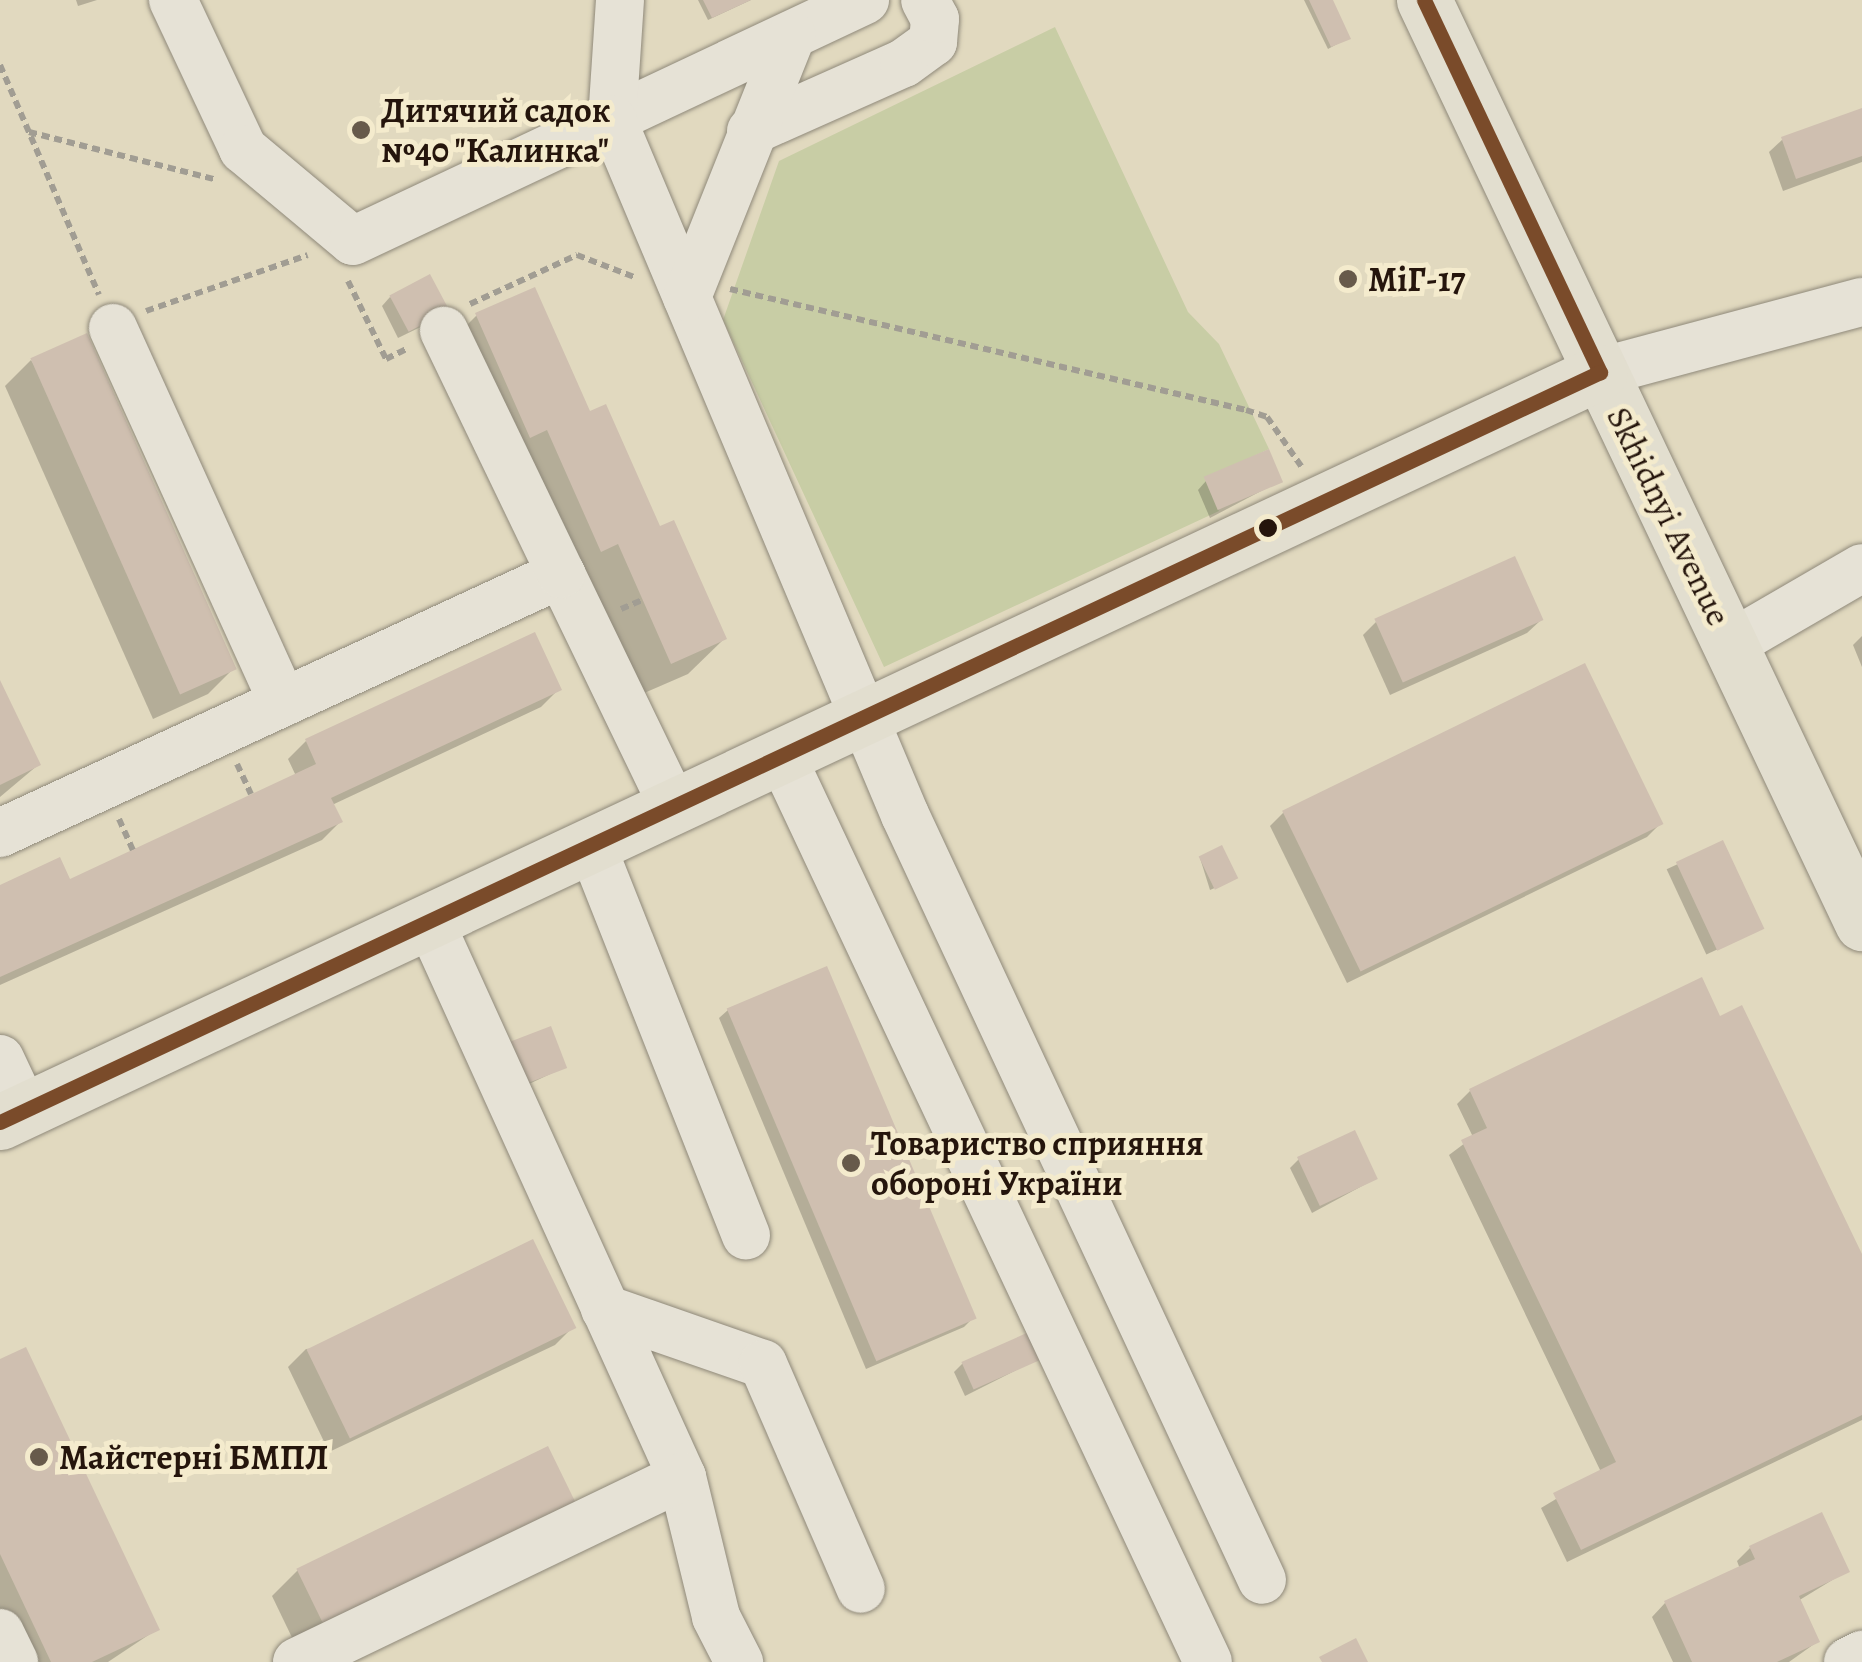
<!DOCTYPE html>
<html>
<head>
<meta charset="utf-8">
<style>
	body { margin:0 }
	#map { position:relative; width:1862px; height:1662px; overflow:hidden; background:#e1d9bf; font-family:Alegreya,serif }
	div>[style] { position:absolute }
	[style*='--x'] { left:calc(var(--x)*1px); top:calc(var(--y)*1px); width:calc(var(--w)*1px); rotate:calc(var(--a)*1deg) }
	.green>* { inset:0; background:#c8cda5 }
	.shadow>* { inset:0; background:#0003; transform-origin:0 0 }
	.building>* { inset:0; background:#cfbfb0; transform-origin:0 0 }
	.path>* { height:6px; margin-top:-3px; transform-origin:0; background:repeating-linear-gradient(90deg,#a19d93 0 8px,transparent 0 13px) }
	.roads { filter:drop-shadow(0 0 2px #8f897a) drop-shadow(0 0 2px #8f897a) }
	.minor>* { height:48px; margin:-24px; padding:0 24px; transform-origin:24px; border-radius:24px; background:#e6e2d6 }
	.major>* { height:55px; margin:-27.5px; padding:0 27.5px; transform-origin:27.5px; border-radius:27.5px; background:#e2decf }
	.bus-1>* { height:15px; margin:-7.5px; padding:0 7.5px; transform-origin:7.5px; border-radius:7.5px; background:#7a4b2a }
	.dots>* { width:28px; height:28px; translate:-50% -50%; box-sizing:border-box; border:5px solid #f4ebcd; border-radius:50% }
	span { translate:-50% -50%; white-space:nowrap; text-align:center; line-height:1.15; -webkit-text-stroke:10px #f4ebcd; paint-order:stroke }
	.poi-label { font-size:35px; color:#25150c; font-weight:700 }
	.left { translate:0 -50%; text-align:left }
	.street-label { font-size:35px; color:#25150c }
</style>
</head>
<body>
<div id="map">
	<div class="green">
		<div style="clip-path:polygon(1055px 27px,1188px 312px,1219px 344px,1269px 449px,1205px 479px,1219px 511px,884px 667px,723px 320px,779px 161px)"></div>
	</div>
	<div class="shadow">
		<div style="clip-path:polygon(76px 0,97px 0,78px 6px)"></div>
		<div style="clip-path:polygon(698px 0,751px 0,708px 20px)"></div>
		<div style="clip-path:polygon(1304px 0,1330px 0,1348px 38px,1328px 49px)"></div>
		<div style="clip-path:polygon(1862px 110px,1862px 162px,1783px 191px,1769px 152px,1783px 139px)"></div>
		<div style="clip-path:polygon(390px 297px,437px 319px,398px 338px,382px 306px)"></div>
		<div style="clip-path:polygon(477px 315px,589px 415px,724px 639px,688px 674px,635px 697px,441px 351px)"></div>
		<div style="clip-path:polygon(31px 360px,234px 668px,208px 694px,153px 719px,5px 386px)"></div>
		<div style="clip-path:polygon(1206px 481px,1280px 481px,1210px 518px,1198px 490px)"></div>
		<div style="clip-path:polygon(1541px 620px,1527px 633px,1390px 695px,1363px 635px,1377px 621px)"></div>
		<div style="clip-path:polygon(1862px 636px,1862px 667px,1853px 645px)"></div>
		<div style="clip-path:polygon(0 686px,38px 765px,0 797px)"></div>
		<div style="clip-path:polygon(559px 689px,541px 707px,332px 805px,340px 822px,322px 840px,0 985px,0 888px,69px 883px,296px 776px,288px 759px,306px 741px)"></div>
		<div style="clip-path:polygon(1284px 812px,1661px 823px,1647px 837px,1347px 983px,1270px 826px)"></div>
		<div style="left:1721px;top:844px;width:94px;height:60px;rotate:65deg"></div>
		<div style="clip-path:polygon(1200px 858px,1231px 881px,1210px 890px)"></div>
		<div style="clip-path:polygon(728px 1010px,972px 1319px,964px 1327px,866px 1369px,719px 1018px)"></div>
		<div style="clip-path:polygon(1719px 1019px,1862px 1259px,1862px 1420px,1567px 1562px,1541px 1508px,1601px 1472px,1449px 1155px,1473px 1137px,1457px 1104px,1470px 1091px)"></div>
		<div style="clip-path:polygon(504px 1047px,565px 1067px,510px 1093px)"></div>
		<div style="clip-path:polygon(1299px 1159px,1375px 1179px,1312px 1213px,1290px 1168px)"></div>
		<div style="clip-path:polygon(573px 1327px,555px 1345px,329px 1452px,288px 1367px,306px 1349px)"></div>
		<div style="clip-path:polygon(1038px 1359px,965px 1396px,954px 1372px,963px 1363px)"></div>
		<div style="clip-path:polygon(0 1362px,156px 1630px,108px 1662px,25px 1662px,0 1609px)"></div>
		<div style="clip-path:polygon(546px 1449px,298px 1650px,272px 1596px,298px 1570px)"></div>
		<div style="clip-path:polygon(1750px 1548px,1847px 1571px,1798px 1601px,1817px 1642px,1789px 1662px,1673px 1662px,1652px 1617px,1665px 1603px,1740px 1569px,1737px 1561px)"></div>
	</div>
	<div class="building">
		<div style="clip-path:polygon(703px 0,751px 0,712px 18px)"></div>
		<div style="clip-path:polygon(1309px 0,1333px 0,1351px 39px,1331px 47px)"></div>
		<div style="clip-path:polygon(1862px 108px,1862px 156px,1796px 179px,1781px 137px)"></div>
		<div style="left:430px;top:274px;width:41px;height:46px;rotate:62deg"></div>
		<div style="clip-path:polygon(535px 287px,590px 411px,606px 404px,660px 526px,674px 520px,727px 639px,671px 664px,618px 544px,601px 552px,547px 430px,530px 438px,475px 313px)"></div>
		<div style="left:87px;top:333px;width:368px;height:62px;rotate:66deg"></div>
		<div style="left:1269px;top:449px;width:36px;height:71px;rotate:67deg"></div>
		<div style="left:1515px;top:556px;width:70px;height:154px;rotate:66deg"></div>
		<div style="clip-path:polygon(535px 632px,562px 690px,331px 798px,343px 822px,0 977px,0 885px,60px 857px,70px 879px,316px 764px,305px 739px)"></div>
		<div style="left:1585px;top:663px;width:179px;height:337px;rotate:64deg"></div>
		<div style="clip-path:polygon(0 680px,41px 765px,0 785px)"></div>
		<div style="left:1723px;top:840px;width:98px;height:52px;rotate:65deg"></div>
		<div style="left:1222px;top:845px;width:37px;height:26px;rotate:64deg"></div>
		<div style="left:827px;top:966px;width:383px;height:109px;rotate:67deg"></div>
		<div style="clip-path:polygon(1702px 977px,1720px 1016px,1742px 1005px,1862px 1254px,1862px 1415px,1581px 1550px,1553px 1493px,1616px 1462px,1461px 1140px,1487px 1128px,1469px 1089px)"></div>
		<div style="left:551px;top:1026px;width:45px;height:51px;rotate:69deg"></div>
		<div style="left:1355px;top:1130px;width:54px;height:64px;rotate:65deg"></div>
		<div style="left:533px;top:1239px;width:99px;height:252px;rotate:64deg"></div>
		<div style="left:1029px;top:1332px;width:30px;height:74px;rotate:66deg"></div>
		<div style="clip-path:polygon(26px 1347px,160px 1630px,92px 1662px,51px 1662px,0 1554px,0 1359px)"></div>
		<div style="left:548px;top:1446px;width:64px;height:280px;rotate:64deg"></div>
		<div style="clip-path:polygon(1822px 1512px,1850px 1572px,1799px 1596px,1820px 1642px,1777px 1662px,1692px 1662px,1664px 1601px,1755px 1559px,1749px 1546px)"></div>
		<div style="clip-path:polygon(1356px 1638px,1368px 1662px,1322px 1662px,1319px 1657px)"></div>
	</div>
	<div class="path">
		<div style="--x:0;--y:65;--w:250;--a:66.7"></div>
		<div style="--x:29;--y:132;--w:191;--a:14.3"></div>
		<div style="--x:348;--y:281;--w:87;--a:64"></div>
		<div style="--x:386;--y:359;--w:25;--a:-26"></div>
		<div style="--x:730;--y:289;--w:530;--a:13.2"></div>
		<div style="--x:1246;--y:410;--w:22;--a:18"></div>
		<div style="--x:1267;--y:417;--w:60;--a:55.2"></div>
		<div style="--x:470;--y:304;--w:118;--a:-24.6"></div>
		<div style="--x:577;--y:255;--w:64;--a:21"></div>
		<div style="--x:146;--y:311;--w:171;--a:-19.1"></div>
		<div style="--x:621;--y:609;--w:23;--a:-23"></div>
		<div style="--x:237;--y:764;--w:33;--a:65"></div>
		<div style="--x:119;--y:819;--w:34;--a:66"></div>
	</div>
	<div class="roads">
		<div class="minor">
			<div style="--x:173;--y:0;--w:165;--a:64.8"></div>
			<div style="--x:243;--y:149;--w:143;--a:39.9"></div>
			<div style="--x:353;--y:241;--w:566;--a:-25.21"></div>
			<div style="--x:620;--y:0;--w:119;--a:93.8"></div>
			<div style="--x:612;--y:119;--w:755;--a:67.17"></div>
			<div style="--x:905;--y:815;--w:844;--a:64.98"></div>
			<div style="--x:751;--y:131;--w:167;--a:-24"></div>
			<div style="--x:904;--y:63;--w:36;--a:-36"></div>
			<div style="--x:933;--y:42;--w:23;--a:-85"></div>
			<div style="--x:935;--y:19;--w:21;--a:-118"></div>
			<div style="--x:687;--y:297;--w:282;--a:-68.2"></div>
			<div style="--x:113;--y:328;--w:411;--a:65.6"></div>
			<div style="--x:1600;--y:372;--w:271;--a:-15"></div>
			<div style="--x:561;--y:574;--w:258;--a:64.2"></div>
			<div style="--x:1731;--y:644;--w:151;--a:-30.1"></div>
			<div style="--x:781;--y:755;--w:1002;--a:64.79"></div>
			<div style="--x:0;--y:833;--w:618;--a:-24.78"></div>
			<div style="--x:561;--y:574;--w:270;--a:-115.7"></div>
			<div style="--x:591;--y:844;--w:421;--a:68.4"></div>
			<div style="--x:429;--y:920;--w:612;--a:65.57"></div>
			<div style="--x:682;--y:1477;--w:144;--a:76.3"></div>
			<div style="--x:716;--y:1617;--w:51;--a:62.9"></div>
			<div style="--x:0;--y:1059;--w:56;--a:64.8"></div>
			<div style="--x:605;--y:1309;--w:167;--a:19.2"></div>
			<div style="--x:763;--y:1364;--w:245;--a:66.5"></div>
			<div style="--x:0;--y:1633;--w:32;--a:64"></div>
			<div style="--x:297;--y:1662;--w:427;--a:-25.7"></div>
			<div style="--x:1848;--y:1662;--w:16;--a:-27"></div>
		</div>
		<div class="major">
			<div style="--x:1424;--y:0;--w:1022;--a:64.61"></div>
			<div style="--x:0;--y:1122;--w:1767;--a:-25.11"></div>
		</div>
	</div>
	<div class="bus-1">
		<div style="--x:1424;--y:0;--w:412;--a:64.7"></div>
		<div style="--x:0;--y:1122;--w:1767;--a:-25.11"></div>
	</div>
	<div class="dots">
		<div style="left:361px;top:130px;background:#675a4b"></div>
		<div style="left:1348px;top:279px;background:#675a4b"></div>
		<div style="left:1268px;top:528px;background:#25150c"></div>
		<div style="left:851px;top:1163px;background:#675a4b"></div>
		<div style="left:39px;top:1457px;background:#675a4b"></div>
	</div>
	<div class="poi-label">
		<span class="left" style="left:381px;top:130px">Дитячий садок<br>№40 "Калинка"</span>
		<span class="left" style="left:1368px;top:279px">МіГ-17</span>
		<span class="left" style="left:871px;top:1163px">Товариство сприяння<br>обороні України</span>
		<span class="left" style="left:59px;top:1457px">Майстерні БМПЛ</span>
	</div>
	<div class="street-label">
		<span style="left:1669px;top:516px;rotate:64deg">Skhidnyi Avenue</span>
	</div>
</div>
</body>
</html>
